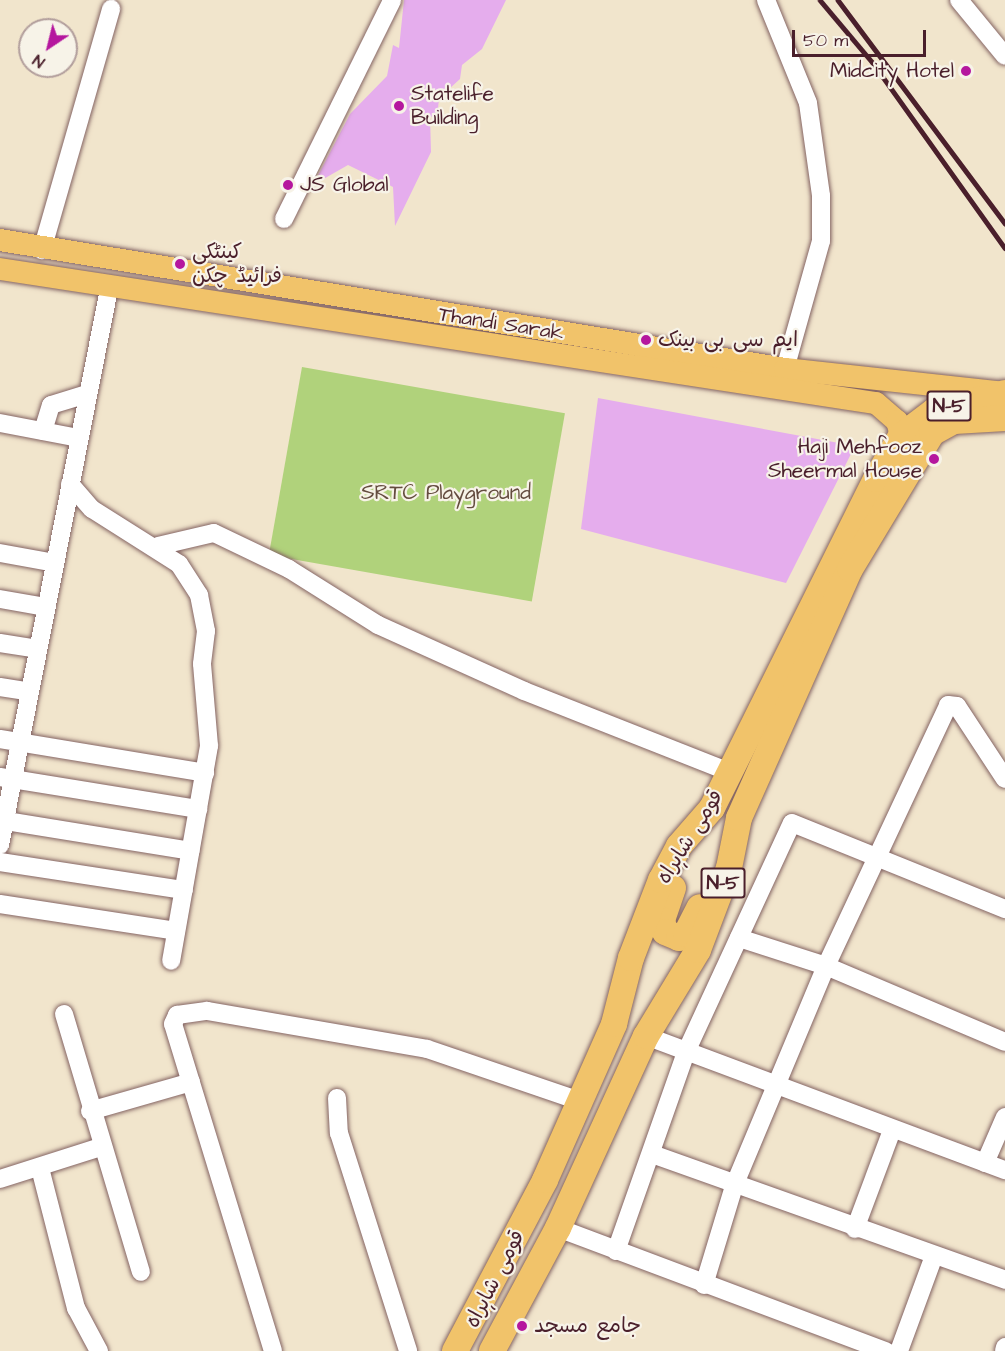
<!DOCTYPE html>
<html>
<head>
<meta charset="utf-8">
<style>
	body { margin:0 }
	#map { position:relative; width:1005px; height:1351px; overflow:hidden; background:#f1e5cc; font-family:"Architects Daughter","Playpen Sans Arabic",sans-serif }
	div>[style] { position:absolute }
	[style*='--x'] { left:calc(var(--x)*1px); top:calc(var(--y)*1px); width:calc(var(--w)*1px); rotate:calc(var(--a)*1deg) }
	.green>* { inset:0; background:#b0d27b; transform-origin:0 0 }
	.building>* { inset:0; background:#e5aded }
	.roads { filter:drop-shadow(0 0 2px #846463) drop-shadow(0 0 2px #846463) }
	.minor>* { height:18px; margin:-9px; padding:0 9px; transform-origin:9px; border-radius:9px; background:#fff }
	.major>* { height:22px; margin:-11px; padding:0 11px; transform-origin:11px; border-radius:11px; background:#f1c36a }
	.highway>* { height:26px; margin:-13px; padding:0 13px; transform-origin:13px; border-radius:13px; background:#f1c36a }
	.rail>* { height:4.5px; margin:-2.25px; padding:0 2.25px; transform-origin:2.25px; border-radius:2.25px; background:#4a1f2b }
	.dots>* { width:16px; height:16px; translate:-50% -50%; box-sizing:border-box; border:3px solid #f7f3e8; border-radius:50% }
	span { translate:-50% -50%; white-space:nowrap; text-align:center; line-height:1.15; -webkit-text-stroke:4.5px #f7f3e8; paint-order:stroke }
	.shield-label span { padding:2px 4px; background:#f7f3e8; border:2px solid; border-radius:4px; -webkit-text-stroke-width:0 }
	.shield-label { font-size:20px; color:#4a1f2b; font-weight:700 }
	.poi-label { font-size:21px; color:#4a1f2b }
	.right { translate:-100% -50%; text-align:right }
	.left { translate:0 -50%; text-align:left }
	.street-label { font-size:21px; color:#4a1f2b }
	.park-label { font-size:21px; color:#644c3f }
	.north { position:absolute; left:18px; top:18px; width:60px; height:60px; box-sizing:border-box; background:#f7f3e8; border:2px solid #b29e9c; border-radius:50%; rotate:215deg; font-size:16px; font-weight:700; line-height:24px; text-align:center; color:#4a1f2b }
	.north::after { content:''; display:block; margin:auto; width:21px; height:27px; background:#b5179e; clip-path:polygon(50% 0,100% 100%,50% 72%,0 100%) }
	.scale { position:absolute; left:792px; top:30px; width:134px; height:27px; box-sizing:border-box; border:3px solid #4a1f2b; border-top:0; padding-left:8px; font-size:18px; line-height:21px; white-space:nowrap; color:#4a1f2b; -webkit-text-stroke:4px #f7f3e8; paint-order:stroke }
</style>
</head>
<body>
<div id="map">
	<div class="green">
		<div style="left:302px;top:367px;width:267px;height:191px;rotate:10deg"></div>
	</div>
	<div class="building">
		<div style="clip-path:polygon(404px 0,506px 0,482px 49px,462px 65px,460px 79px,439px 98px,437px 119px,430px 116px,431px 152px,395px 226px,393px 187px,348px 165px,313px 185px,350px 114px,387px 76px,393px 45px,399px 48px)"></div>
		<div style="clip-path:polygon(598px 398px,855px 446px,786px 583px,581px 529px)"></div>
	</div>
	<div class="roads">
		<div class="minor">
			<div style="--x:766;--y:0;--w:111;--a:67.8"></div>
			<div style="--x:808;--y:103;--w:94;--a:82"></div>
			<div style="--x:821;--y:196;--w:45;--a:90"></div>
			<div style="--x:821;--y:241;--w:133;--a:105.7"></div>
			<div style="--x:959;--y:0;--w:72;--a:50.6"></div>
			<div style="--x:284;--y:219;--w:244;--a:-63.7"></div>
			<div style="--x:42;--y:250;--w:251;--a:-74"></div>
			<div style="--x:0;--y:423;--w:80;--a:10.8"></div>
			<div style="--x:43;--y:431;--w:27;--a:-73"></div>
			<div style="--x:51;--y:405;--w:38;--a:-17"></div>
			<div style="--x:70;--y:484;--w:33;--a:49"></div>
			<div style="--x:92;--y:509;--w:103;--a:32.3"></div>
			<div style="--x:179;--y:564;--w:37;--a:57"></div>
			<div style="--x:199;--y:595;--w:37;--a:79"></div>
			<div style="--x:206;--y:631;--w:33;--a:97"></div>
			<div style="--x:202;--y:664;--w:82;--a:85.1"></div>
			<div style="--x:209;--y:746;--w:218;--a:100"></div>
			<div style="--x:158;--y:546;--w:57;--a:-13.1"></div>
			<div style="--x:214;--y:533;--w:83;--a:25.6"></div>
			<div style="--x:289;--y:569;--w:105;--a:32.2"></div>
			<div style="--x:378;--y:625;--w:160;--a:24.3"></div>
			<div style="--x:524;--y:691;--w:221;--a:21.5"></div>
			<div style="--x:0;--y:553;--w:56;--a:10.3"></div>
			<div style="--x:0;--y:599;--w:47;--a:9.9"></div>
			<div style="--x:0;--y:643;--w:38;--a:9"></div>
			<div style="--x:0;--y:687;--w:30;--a:9"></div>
			<div style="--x:0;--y:739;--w:208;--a:9.4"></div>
			<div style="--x:0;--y:777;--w:201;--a:9.2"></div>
			<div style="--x:0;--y:820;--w:193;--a:9.2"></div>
			<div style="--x:0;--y:845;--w:567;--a:-78.91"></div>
			<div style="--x:0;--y:862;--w:186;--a:8.7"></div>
			<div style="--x:0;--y:904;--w:178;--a:8.7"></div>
			<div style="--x:739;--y:938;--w:91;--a:17.8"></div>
			<div style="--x:826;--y:966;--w:194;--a:23"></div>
			<div style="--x:64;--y:1014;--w:269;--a:73.4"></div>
			<div style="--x:646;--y:1036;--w:383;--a:20.5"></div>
			<div style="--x:337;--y:1098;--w:35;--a:87"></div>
			<div style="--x:339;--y:1133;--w:229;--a:72.4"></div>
			<div style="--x:90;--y:1111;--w:105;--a:-16"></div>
			<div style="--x:652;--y:1154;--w:375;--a:19.6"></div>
			<div style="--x:985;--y:1163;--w:50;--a:-66.5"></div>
			<div style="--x:40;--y:1168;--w:145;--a:75.6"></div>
			<div style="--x:76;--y:1308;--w:49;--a:61.9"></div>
			<div style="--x:0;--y:1179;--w:106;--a:-17.6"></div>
			<div style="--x:558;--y:1228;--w:350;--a:20.6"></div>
			<div style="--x:855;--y:1229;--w:106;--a:-69.5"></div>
			<div style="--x:616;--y:1251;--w:211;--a:-70.6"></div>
			<div style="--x:686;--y:1052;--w:252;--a:-65.2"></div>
			<div style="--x:792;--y:823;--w:230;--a:22"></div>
			<div style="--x:704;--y:1285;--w:103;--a:-73.1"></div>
			<div style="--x:734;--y:1186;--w:238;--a:-67.3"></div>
			<div style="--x:826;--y:966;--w:288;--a:-64.9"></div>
			<div style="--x:948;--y:705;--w:9;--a:6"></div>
			<div style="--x:957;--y:706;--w:87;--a:56.7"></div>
			<div style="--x:273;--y:1351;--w:342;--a:-107"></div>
			<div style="--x:173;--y:1024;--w:10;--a:-66"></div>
			<div style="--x:177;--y:1015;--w:30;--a:-8"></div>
			<div style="--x:207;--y:1011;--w:223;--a:9.8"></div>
			<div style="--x:427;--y:1049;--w:162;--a:18.8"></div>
			<div style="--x:899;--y:1351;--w:101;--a:-69.8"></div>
			<div style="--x:1004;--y:1351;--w:4;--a:-76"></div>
		</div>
		<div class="major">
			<div style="--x:0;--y:240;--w:796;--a:9.33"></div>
			<div style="--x:785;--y:369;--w:214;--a:6.2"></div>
			<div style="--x:0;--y:269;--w:886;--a:8.7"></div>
			<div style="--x:876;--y:403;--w:28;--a:41"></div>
			<div style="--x:897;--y:421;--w:16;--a:75"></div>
		</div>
		<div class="highway">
			<div style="--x:673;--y:888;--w:34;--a:109"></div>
			<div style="--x:662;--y:920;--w:12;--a:76"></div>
			<div style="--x:665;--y:932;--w:15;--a:23"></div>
			<div style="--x:679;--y:938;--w:8;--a:-30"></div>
			<div style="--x:686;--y:934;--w:30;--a:-63"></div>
			<div style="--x:455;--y:1351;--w:193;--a:-62.2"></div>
			<div style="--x:545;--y:1180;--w:171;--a:-66.1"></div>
			<div style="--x:614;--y:1024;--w:68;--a:-75.6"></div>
			<div style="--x:631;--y:958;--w:84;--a:-69"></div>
			<div style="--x:661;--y:880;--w:38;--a:-62"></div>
			<div style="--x:679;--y:846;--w:50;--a:-49"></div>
			<div style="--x:712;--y:808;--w:368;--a:-63.5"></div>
			<div style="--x:876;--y:479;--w:50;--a:-59.8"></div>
			<div style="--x:901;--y:436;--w:41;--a:-37.1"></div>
			<div style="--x:934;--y:411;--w:73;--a:-14.2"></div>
			<div style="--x:492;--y:1351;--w:140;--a:-61.8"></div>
			<div style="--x:558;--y:1228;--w:211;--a:-65.4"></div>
			<div style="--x:646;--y:1036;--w:100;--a:-58.8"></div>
			<div style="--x:698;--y:950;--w:88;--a:-69.3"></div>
			<div style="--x:729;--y:868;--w:51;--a:-78.7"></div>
			<div style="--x:739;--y:818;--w:273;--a:-66"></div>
			<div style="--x:850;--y:569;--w:159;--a:-58.9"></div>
			<div style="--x:932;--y:433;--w:25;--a:-29"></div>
			<div style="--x:954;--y:421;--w:51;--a:-3.4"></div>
		</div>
	</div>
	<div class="rail">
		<div style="--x:820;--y:0;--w:82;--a:49.9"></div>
		<div style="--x:873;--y:63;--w:227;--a:54.5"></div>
		<div style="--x:838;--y:0;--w:279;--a:53.2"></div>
	</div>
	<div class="dots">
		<div style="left:966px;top:71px;background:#b5179e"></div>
		<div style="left:399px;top:106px;background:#b5179e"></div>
		<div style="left:288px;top:185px;background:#b5179e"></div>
		<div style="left:180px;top:264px;background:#b5179e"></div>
		<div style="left:646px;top:340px;background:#b5179e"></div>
		<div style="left:934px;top:459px;background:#b5179e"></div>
		<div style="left:522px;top:1326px;background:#b5179e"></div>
	</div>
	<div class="shield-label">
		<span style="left:949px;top:406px">N-5</span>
		<span style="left:723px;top:883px">N-5</span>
	</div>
	<div class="poi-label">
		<span class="right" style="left:954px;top:71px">Midcity Hotel</span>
		<span class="left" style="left:411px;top:106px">Statelife<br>Building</span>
		<span class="left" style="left:300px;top:185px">JS Global</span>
		<span class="left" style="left:192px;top:264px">کینٹکی<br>فرائیڈ چکن</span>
		<span class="left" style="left:658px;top:340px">ایم سی بی بینک</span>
		<span class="right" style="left:922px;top:459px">Haji Mehfooz<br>Sheermal House</span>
		<span class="left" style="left:534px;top:1326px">جامع مسجد</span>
	</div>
	<div class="street-label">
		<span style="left:501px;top:324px;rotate:9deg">Thandi Sarak</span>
		<span style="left:690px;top:837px;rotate:-58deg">قومی شاہراہ</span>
		<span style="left:495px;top:1279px;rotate:-63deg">قومی شاہراہ</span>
	</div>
	<div class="park-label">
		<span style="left:446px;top:493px">SRTC Playground</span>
	</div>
	<div class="north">N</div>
	<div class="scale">50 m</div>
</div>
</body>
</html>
